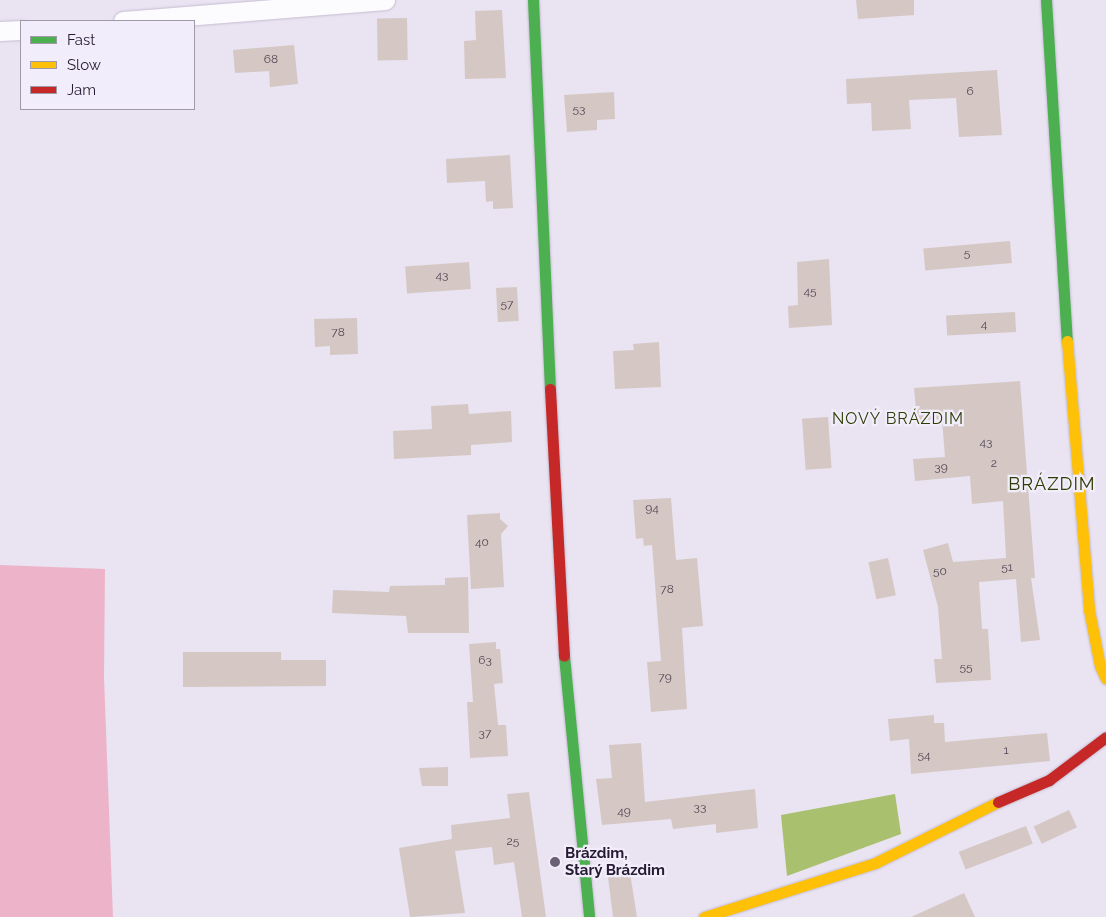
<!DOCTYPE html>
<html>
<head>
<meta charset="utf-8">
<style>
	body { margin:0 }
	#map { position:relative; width:1106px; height:917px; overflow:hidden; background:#e9e3f2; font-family:Raleway,sans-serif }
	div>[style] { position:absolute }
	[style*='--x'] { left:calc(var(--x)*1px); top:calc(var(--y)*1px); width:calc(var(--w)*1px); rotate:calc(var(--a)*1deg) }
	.green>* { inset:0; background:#edb4c9 }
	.water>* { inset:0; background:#a9c06e }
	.building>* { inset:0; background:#d5c8c4; transform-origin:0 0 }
	.roads { filter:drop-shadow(0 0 1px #c5bdd0) drop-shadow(0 0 1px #c5bdd0) }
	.street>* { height:19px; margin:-9.5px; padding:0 9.5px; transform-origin:9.5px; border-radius:9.5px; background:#fcfbfd }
	.fast>* { height:11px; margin:-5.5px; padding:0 5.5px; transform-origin:5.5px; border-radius:5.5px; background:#4caf50 }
	.slow>* { height:11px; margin:-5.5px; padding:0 5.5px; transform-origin:5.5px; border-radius:5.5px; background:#ffc107 }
	.jam>* { height:11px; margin:-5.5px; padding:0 5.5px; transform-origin:5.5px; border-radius:5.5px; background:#c62828 }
	.dots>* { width:14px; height:14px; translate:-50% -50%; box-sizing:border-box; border:2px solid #f2edfa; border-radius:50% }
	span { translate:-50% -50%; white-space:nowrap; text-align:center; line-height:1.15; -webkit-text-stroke:4.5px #f2edfa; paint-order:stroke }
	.number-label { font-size:12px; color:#524657 }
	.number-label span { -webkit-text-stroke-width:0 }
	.poi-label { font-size:15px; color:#261b33; font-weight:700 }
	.left { translate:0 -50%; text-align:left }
	.neighbourhood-label { font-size:16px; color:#2e3d03; letter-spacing:1px }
	.quarter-label { font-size:18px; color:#2e3d03; letter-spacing:1px }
	.legend { position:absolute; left:20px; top:20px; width:175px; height:90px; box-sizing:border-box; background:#f2edfa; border:1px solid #a099aa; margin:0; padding:6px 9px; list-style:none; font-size:15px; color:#261b33 }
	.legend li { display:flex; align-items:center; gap:10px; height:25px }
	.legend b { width:25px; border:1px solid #a099aa }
</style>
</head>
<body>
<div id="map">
	<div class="green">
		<div style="clip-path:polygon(0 565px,105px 569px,104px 677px,113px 917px,0 917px)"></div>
	</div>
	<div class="water">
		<div style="clip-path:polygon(895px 794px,901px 834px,787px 876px,781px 815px)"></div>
	</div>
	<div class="building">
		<div style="clip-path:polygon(856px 0,914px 0,914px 15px,858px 19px)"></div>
		<div style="clip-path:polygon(502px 10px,506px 78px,465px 79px,464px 41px,476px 40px,475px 11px)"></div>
		<div style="left:407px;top:18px;width:42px;height:30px;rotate:89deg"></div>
		<div style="clip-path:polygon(294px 45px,298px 84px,270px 87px,269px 71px,235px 73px,233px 50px)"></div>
		<div style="clip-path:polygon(997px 70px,1002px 135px,959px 137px,956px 98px,909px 100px,911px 129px,872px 131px,871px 103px,847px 104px,846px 79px)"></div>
		<div style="clip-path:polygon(614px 92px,615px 119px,597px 120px,597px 130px,567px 132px,564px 95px)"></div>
		<div style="clip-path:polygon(510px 155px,513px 208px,493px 209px,493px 201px,486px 202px,485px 181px,447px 183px,446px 159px)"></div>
		<div style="left:1010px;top:241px;width:22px;height:87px;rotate:85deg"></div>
		<div style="clip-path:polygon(829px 259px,832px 325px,789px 328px,788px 306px,798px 305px,797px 262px)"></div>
		<div style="left:469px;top:262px;width:27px;height:64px;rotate:86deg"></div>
		<div style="left:517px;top:287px;width:34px;height:21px;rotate:87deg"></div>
		<div style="left:1015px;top:312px;width:20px;height:69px;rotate:87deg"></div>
		<div style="clip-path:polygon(357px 318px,358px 354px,330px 355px,330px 346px,315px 347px,314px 319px)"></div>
		<div style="clip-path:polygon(659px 342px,661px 387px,615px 389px,613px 351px,634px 350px,633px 344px)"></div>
		<div style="clip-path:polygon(1020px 381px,1035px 578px,1031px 578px,1040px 640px,1021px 642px,1016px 579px,979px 582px,982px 629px,988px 629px,991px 680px,936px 683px,934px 659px,942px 659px,938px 607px,923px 550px,948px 543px,953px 562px,1006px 558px,1003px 501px,972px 504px,970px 476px,915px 481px,913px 459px,945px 457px,942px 419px,917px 420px,914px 388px)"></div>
		<div style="clip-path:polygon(468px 404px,469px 414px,511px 411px,512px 442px,471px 445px,471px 455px,394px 459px,393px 431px,432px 429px,431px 406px)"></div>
		<div style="left:828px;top:417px;width:51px;height:26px;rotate:86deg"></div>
		<div style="clip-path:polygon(671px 498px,676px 560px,697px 558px,703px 626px,682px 628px,687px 709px,651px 712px,647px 662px,661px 661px,652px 545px,644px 546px,643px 538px,636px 539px,633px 500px)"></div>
		<div style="clip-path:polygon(500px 513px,500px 519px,508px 526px,501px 534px,504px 587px,471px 589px,467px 515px)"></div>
		<div style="left:888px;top:558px;width:38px;height:20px;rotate:78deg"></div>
		<div style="clip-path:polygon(468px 577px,469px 633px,408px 633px,406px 616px,332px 613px,333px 590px,389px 592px,390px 586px,445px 585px,445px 578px)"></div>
		<div style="clip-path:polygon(496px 642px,496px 649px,500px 649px,503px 683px,494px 684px,498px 725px,506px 725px,508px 756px,470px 758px,467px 702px,473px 702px,469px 644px)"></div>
		<div style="clip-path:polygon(183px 652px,281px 652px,281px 660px,326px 660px,326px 686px,183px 687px)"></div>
		<div style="clip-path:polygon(934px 715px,934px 723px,944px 723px,945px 742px,1047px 733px,1050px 761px,911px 774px,909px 739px,890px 741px,888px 719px)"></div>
		<div style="clip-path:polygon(641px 743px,645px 802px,755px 789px,758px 828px,716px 833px,716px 824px,673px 829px,671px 819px,602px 825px,596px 779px,612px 778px,609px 745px)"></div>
		<div style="clip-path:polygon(448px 767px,448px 786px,422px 786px,419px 768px)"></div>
		<div style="clip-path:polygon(529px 792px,546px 917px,522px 917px,514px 862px,494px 865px,492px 847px,455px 851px,465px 913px,410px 917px,399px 848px,452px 839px,451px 825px,510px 818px,507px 794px)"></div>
		<div style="left:1069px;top:810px;width:19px;height:39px;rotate:65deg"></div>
		<div style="left:1026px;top:826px;width:19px;height:72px;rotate:69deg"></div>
		<div style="clip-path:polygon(630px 873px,637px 917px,613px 917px,608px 877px)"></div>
		<div style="clip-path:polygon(964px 893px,975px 917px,911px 917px)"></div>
	</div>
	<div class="roads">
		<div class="street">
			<div style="--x:123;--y:21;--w:263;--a:-4.6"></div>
			<div style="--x:0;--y:31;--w:21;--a:-3"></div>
		</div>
		<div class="fast">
			<div style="--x:533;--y:0;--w:389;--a:87.5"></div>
			<div style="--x:1046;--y:0;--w:342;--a:86.5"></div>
			<div style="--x:564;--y:656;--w:262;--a:84.5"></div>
		</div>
		<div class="slow">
			<div style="--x:1067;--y:341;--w:270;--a:85.3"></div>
			<div style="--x:1089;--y:610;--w:57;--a:78.9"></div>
			<div style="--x:1100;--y:666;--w:14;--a:65"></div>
			<div style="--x:704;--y:917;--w:179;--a:-17.5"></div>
			<div style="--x:875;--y:863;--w:137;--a:-26.4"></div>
		</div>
		<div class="jam">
			<div style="--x:550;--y:389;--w:267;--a:87"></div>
			<div style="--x:998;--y:802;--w:56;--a:-23.3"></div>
			<div style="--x:1049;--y:780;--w:71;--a:-37"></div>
		</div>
	</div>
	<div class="dots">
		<div style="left:555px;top:862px;background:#6a6176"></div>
	</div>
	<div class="number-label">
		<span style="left:271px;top:60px">68</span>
		<span style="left:970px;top:92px">6</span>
		<span style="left:579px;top:110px">53</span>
		<span style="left:967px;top:254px">5</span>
		<span style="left:442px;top:276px">43</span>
		<span style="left:810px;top:292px">45</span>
		<span style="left:507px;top:305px">57</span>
		<span style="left:984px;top:325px">4</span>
		<span style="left:338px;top:333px">78</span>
		<span style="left:986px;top:443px">43</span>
		<span style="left:994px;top:464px">2</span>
		<span style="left:941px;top:468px">39</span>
		<span style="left:652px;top:509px">94</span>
		<span style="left:482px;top:543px">40</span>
		<span style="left:1007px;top:568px">51</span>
		<span style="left:940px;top:572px">50</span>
		<span style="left:667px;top:590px">78</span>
		<span style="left:485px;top:661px">63</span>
		<span style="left:966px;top:668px">55</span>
		<span style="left:665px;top:678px">79</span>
		<span style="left:485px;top:734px">37</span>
		<span style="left:1006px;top:751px">1</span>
		<span style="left:924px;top:756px">54</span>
		<span style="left:700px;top:808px">33</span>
		<span style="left:624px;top:812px">49</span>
		<span style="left:513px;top:842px">25</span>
	</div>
	<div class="poi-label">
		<span class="left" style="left:565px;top:862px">Brázdim,<br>Starý Brázdim</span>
	</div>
	<div class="neighbourhood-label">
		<span style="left:898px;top:419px">NOVÝ BRÁZDIM</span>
	</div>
	<div class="quarter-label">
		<span style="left:1052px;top:484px">BRÁZDIM</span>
	</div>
	<ul class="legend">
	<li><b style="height:6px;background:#4caf50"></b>Fast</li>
	<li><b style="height:6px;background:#ffc107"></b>Slow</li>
	<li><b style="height:6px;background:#c62828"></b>Jam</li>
	</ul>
</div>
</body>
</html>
